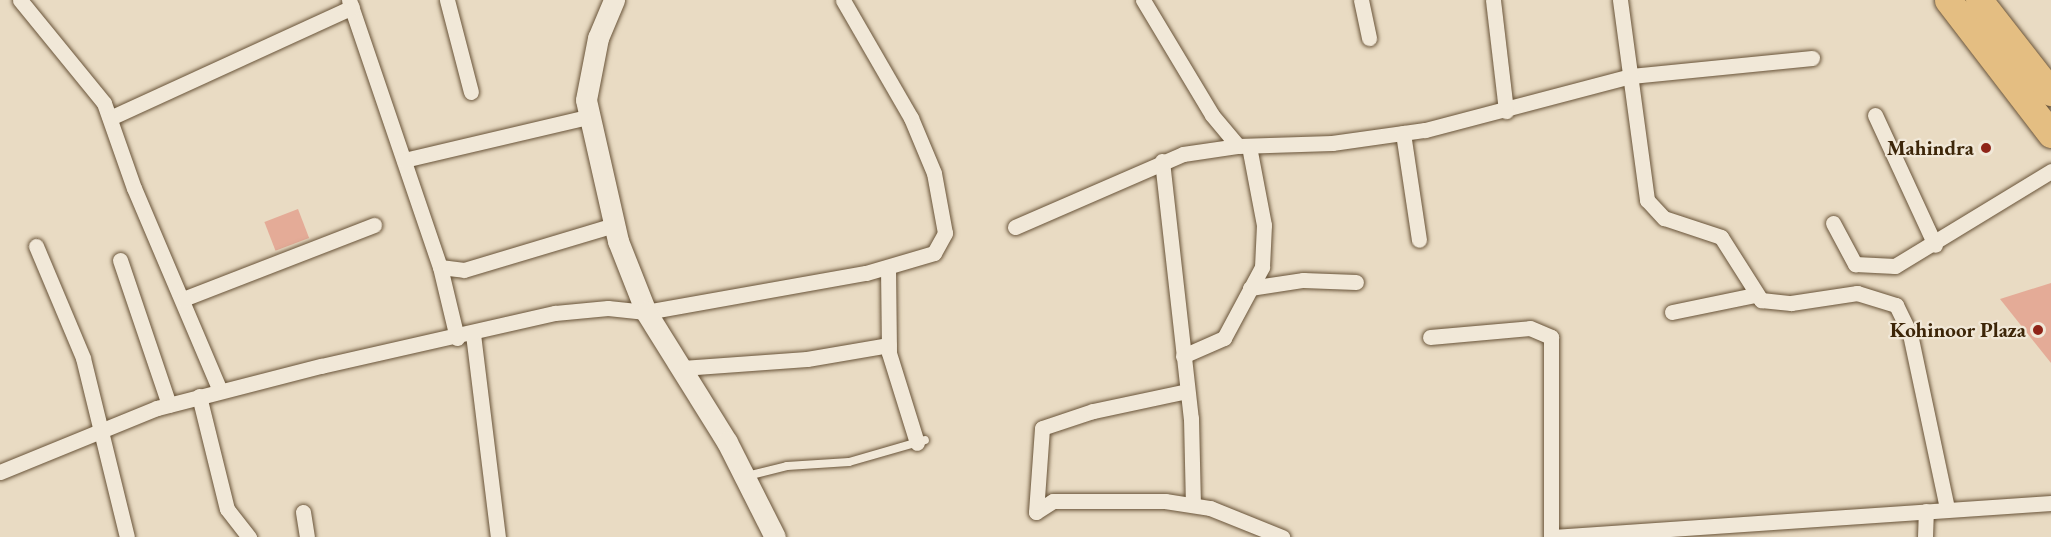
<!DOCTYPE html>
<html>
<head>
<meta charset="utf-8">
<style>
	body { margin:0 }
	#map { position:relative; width:2051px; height:537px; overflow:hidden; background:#e9dbc3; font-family:"EB Garamond",serif }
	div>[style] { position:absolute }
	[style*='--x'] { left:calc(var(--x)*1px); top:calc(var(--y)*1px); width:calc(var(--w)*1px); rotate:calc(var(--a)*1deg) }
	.building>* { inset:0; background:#e4ab97; transform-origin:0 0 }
	.roads { filter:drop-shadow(0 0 2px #685338) drop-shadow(0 0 2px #685338) }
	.lane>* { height:8px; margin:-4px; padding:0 4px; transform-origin:4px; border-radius:4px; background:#f1e8d8 }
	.street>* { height:15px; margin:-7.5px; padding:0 7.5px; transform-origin:7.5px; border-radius:7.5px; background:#f1e8d8 }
	.secondary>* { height:21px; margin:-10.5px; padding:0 10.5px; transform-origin:10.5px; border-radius:10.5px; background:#f1e8d8 }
	.highway>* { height:27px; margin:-13.5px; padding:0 13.5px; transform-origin:13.5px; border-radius:13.5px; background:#e4be82 }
	.dots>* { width:16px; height:16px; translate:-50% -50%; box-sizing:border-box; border:3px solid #f1e8d8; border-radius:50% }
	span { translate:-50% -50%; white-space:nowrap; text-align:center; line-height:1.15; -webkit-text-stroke:4.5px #f1e8d8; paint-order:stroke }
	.poi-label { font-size:21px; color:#3d2609; font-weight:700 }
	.right { translate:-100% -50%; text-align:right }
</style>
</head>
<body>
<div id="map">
	<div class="building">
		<div style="left:298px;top:209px;width:31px;height:36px;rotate:69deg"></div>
		<div style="clip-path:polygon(2051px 283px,2051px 363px,2000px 299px)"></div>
	</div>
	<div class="roads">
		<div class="lane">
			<div style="--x:747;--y:476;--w:41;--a:-14"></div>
			<div style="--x:787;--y:466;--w:62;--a:-3.7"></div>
			<div style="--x:849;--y:462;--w:79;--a:-16.1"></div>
		</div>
		<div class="street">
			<div style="--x:20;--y:0;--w:133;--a:50.8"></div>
			<div style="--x:104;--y:103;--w:90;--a:70.6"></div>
			<div style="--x:134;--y:188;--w:220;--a:67"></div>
			<div style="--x:349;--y:0;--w:282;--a:71.2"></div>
			<div style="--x:440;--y:267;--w:24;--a:7"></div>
			<div style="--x:464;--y:270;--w:157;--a:-16.7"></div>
			<div style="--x:447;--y:0;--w:95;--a:75.4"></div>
			<div style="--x:1143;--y:0;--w:134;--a:59"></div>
			<div style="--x:1212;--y:115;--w:40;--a:50"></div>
			<div style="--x:1238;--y:146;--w:94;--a:-1.8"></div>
			<div style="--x:1332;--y:143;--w:94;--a:-8"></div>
			<div style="--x:1425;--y:130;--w:213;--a:-14.7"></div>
			<div style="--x:1631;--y:76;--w:182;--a:-5.7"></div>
			<div style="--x:1361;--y:0;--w:39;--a:78"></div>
			<div style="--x:1493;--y:0;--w:112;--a:83.3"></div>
			<div style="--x:1620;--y:0;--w:202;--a:82.3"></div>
			<div style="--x:1647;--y:200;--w:25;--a:47"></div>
			<div style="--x:1664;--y:218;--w:60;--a:18.4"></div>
			<div style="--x:1721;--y:237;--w:75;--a:57.6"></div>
			<div style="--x:1761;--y:300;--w:30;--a:6"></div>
			<div style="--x:1791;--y:303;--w:67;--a:-8.6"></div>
			<div style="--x:1857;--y:293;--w:41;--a:17.1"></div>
			<div style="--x:1896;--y:305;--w:32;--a:64"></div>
			<div style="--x:1910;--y:334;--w:178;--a:78"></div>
			<div style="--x:1875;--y:115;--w:143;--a:65.2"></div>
			<div style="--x:110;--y:118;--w:266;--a:-24.6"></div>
			<div style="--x:1403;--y:133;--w:108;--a:81.5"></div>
			<div style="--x:404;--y:160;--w:189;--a:-13.2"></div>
			<div style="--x:1162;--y:161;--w:259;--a:83.6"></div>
			<div style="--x:1191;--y:418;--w:87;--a:88.7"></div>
			<div style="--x:1833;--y:223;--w:47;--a:61.8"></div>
			<div style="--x:1855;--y:264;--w:40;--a:2.9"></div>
			<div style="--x:1895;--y:266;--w:183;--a:-31.3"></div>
			<div style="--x:1015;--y:227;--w:183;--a:-23.5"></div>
			<div style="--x:1183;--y:154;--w:56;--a:-8.3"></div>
			<div style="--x:36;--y:246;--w:121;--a:67.2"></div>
			<div style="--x:83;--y:358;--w:184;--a:76.2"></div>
			<div style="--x:120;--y:260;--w:153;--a:71.3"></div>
			<div style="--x:440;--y:267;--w:73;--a:76.5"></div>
			<div style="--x:888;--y:268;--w:85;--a:89.3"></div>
			<div style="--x:889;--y:353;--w:94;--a:72.7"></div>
			<div style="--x:1250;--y:288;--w:54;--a:-8.6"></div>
			<div style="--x:1303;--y:280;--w:53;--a:2.2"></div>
			<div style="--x:183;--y:299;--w:205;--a:-21.2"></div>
			<div style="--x:1672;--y:312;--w:85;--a:-11.6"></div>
			<div style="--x:473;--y:334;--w:205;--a:83"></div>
			<div style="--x:1430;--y:337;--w:100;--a:-5.1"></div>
			<div style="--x:1530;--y:328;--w:23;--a:23"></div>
			<div style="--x:1551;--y:337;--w:200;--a:90"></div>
			<div style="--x:1183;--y:356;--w:45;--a:-23.7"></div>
			<div style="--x:1224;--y:338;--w:81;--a:-61.8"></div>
			<div style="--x:1262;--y:267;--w:42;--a:-87.3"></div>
			<div style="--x:1264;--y:225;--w:80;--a:-100.8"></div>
			<div style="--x:682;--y:368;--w:125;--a:-4.1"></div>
			<div style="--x:807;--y:359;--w:83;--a:-9.7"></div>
			<div style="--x:199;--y:396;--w:116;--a:76.1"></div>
			<div style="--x:227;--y:509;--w:36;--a:52"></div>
			<div style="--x:0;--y:472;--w:170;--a:-22.2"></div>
			<div style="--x:157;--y:408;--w:169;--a:-14.4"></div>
			<div style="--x:321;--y:366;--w:240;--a:-12.8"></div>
			<div style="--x:555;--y:313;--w:53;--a:-5.4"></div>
			<div style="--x:608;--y:308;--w:38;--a:6"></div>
			<div style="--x:646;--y:312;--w:223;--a:-10.1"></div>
			<div style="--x:866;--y:273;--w:71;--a:-16.4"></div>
			<div style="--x:934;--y:253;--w:23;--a:-61"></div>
			<div style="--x:945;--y:233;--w:61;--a:-100.4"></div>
			<div style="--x:934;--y:173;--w:60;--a:-112.7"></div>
			<div style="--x:911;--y:118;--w:136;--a:-120"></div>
			<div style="--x:303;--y:512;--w:25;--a:81"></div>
			<div style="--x:1036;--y:512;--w:20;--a:-33"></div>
			<div style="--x:1053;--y:501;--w:112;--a:0"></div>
			<div style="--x:1165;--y:501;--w:46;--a:8.8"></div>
			<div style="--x:1210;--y:508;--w:78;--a:21.9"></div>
			<div style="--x:1036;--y:512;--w:84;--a:-85.9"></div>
			<div style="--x:1042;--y:428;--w:54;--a:-18.4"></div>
			<div style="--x:1093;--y:411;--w:96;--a:-12"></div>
			<div style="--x:1553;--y:537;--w:499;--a:-3.9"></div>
			<div style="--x:1925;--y:537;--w:26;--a:-88"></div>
		</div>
		<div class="secondary">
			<div style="--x:614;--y:0;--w:41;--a:112.8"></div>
			<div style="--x:598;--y:38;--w:63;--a:101"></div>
			<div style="--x:586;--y:100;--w:145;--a:77.2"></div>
			<div style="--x:618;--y:241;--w:76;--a:68.5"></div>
			<div style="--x:646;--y:312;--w:153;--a:58.1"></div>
			<div style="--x:727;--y:442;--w:106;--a:63.2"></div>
		</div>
		<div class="highway">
			<div style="--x:1948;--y:0;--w:169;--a:52.5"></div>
			<div style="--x:1979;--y:0;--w:117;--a:52"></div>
		</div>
	</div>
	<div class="dots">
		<div style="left:1986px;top:148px;background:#8f2418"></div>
		<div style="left:2038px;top:330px;background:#8f2418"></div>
	</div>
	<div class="poi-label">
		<span class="right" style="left:1974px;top:148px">Mahindra</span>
		<span class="right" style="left:2026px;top:330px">Kohinoor Plaza</span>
	</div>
</div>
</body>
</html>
